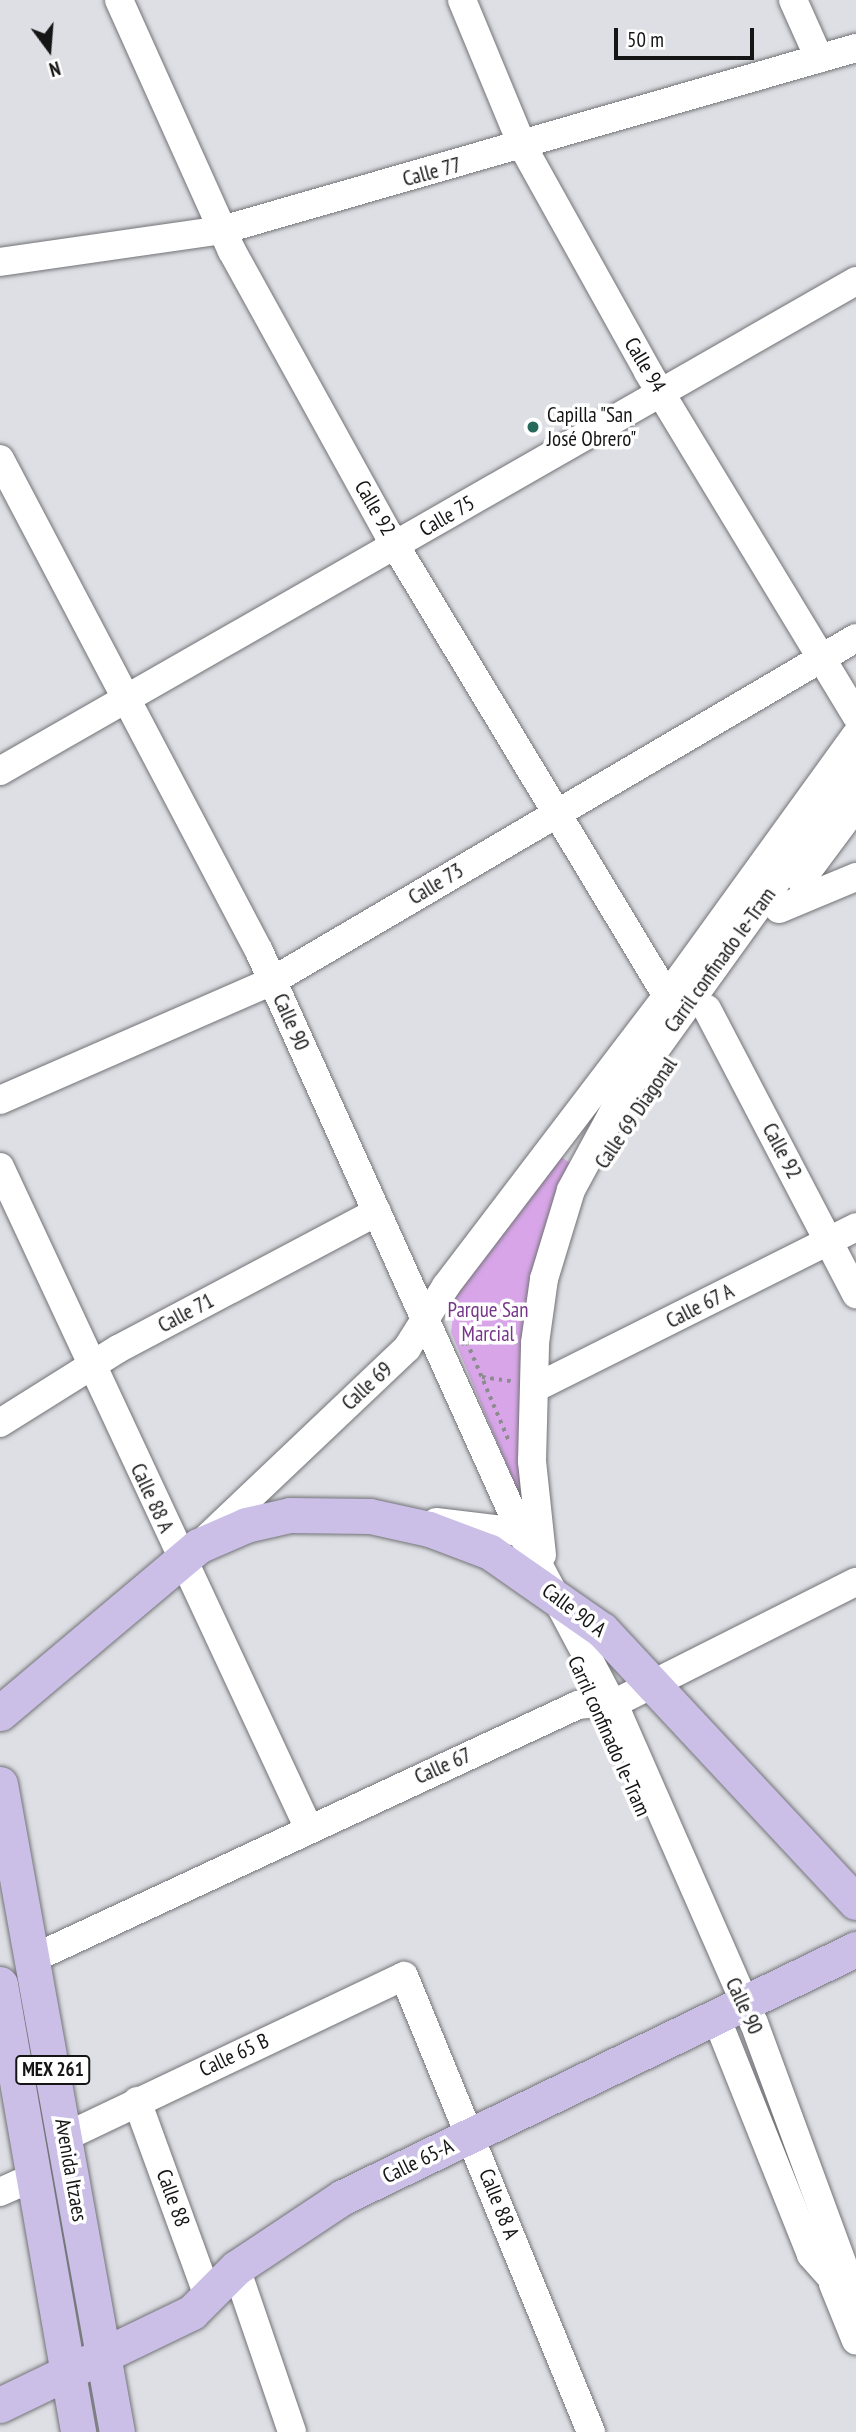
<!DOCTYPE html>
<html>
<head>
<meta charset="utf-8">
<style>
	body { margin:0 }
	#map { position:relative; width:856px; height:2432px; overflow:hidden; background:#dedfe4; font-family:"PT Sans Narrow",sans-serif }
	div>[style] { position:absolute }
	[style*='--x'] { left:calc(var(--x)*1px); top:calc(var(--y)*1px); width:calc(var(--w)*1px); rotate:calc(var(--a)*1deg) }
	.green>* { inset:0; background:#d8a6e8 }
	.path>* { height:3.5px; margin-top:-1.75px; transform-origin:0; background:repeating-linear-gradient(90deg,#8c8c90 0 3.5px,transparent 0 8.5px) }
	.roads { filter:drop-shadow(0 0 2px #727377) drop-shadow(0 0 2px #727377) }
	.minor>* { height:28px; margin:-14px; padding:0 14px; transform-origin:14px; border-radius:14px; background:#fff }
	.major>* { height:35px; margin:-17.5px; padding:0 17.5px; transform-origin:17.5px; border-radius:17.5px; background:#cbbfe7 }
	.dots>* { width:19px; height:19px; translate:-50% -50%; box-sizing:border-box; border:4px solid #fff; border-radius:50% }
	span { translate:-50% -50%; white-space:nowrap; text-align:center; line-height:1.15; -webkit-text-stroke:7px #fff; paint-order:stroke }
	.shield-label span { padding:2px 5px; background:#fff; border:2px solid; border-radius:5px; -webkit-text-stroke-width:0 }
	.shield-label { font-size:19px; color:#151516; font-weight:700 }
	.street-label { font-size:21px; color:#151516 }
	.poi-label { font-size:21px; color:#151516 }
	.left { translate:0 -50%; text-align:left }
	.park-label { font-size:21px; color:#763789 }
	.north { position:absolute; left:14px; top:14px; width:70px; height:70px; -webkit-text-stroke:5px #fff; paint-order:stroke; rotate:164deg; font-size:19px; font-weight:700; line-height:28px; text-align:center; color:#151516 }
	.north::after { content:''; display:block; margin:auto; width:24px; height:32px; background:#151516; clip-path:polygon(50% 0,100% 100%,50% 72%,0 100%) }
	.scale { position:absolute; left:614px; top:28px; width:140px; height:32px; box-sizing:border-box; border:4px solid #151516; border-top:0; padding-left:9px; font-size:21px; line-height:24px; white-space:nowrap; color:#151516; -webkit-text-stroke:5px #fff; paint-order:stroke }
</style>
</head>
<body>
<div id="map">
	<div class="green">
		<div style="clip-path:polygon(560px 1156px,571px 1164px,523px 1333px,520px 1497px,451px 1332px,456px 1294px)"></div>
	</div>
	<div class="path">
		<div style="--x:461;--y:1344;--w:6;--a:-18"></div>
		<div style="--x:467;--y:1342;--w:108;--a:67"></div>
		<div style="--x:482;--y:1377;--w:29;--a:8"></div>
	</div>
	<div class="roads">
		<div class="minor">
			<div style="--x:119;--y:0;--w:275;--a:65.8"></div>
			<div style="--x:232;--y:251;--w:325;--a:61.1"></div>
			<div style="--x:389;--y:535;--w:538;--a:58.91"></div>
			<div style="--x:462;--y:0;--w:159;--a:67.5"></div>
			<div style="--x:523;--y:147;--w:257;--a:60.9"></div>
			<div style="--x:648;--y:372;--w:402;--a:58.8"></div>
			<div style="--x:793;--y:0;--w:64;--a:65.9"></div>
			<div style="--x:0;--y:262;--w:224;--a:-8.2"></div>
			<div style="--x:222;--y:230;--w:660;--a:-16.02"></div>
			<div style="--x:0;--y:459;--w:556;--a:62.24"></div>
			<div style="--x:259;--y:951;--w:637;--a:65.73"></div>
			<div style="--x:521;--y:1532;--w:208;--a:62"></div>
			<div style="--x:619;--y:1716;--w:335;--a:66.3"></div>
			<div style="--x:754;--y:2023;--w:295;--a:69.8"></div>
			<div style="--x:0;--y:771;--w:986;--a:-29.79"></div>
			<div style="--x:801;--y:880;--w:92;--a:-53.4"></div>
			<div style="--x:779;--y:909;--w:83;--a:-22.6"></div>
			<div style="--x:707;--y:1009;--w:322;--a:62.4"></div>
			<div style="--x:0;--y:1100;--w:297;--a:-23.6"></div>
			<div style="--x:272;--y:981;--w:677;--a:-30.43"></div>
			<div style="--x:0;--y:1167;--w:728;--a:64.98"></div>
			<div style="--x:543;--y:1384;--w:350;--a:-26.6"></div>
			<div style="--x:0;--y:1423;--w:139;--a:-32.1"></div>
			<div style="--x:118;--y:1349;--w:293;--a:-27.9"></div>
			<div style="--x:436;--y:1522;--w:86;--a:6.7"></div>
			<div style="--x:208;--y:1537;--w:274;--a:-43.5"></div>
			<div style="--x:407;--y:1348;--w:73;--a:-57.8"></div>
			<div style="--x:446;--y:1286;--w:365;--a:-52.7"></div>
			<div style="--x:667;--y:996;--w:322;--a:-54.1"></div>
			<div style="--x:542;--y:1555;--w:95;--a:-96.1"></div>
			<div style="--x:532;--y:1461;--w:118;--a:-88.5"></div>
			<div style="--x:535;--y:1343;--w:65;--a:-82"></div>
			<div style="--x:544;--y:1279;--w:93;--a:-73.1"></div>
			<div style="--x:571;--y:1190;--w:107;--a:-61.5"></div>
			<div style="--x:622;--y:1096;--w:401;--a:-54.3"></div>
			<div style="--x:32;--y:1959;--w:602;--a:-24.95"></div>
			<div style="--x:578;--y:1705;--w:43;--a:-6.6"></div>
			<div style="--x:621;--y:1700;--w:263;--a:-26.7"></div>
			<div style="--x:716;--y:2017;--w:256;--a:68.2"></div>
			<div style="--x:811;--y:2255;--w:28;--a:48"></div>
			<div style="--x:137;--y:2101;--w:208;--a:70"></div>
			<div style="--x:65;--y:2137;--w:375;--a:-25.4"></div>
			<div style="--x:404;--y:1976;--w:493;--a:67.7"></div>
			<div style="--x:0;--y:2192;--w:36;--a:-24"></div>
			<div style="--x:236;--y:2268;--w:173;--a:71.1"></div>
			<div style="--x:833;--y:2284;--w:61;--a:68"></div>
		</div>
		<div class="major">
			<div style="--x:0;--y:1713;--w:259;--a:-40.1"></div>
			<div style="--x:198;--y:1546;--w:52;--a:-23.6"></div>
			<div style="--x:246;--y:1525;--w:45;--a:-12.8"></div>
			<div style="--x:290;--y:1515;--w:80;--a:0.7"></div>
			<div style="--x:370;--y:1516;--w:60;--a:12.4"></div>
			<div style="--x:429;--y:1529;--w:65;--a:20.7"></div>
			<div style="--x:490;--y:1552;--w:136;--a:34.9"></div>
			<div style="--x:602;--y:1630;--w:372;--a:47"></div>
			<div style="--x:0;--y:1784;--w:658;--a:79.77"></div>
			<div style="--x:0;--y:1984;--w:455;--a:80.1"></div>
			<div style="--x:0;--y:2405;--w:213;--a:-25.8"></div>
			<div style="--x:192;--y:2312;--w:62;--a:-45"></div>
			<div style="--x:236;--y:2268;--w:128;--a:-33.6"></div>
			<div style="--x:343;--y:2197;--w:570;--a:-25.8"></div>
		</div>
	</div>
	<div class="dots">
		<div style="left:533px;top:427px;background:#276a5b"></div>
	</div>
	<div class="shield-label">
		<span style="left:53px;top:2070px">MEX 261</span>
	</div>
	<div class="street-label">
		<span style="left:432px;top:172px;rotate:-15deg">Calle 77</span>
		<span style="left:645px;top:365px;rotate:59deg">Calle 94</span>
		<span style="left:375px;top:508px;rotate:60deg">Calle 92</span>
		<span style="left:447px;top:516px;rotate:-30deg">Calle 75</span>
		<span style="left:436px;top:884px;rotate:-31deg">Calle 73</span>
		<span style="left:720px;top:960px;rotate:-54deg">Carril confinado Ie-Tram</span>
		<span style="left:291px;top:1022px;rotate:66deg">Calle 90</span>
		<span style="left:636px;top:1113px;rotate:-56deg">Calle 69 Diagonal</span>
		<span style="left:782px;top:1151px;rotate:62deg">Calle 92</span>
		<span style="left:700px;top:1306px;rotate:-27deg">Calle 67 A</span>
		<span style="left:186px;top:1313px;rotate:-28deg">Calle 71</span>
		<span style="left:367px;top:1386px;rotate:-43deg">Calle 69</span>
		<span style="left:152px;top:1498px;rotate:65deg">Calle 88 A</span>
		<span style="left:574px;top:1610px;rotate:37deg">Calle 90 A</span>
		<span style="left:609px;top:1736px;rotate:66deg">Carril confinado Ie-Tram</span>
		<span style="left:443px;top:1766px;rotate:-24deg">Calle 67</span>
		<span style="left:744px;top:2006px;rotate:65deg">Calle 90</span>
		<span style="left:234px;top:2055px;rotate:-25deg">Calle 65 B</span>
		<span style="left:418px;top:2161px;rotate:-26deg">Calle 65-A</span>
		<span style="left:71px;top:2170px;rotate:80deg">Avenida Itzaes</span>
		<span style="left:173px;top:2198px;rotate:70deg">Calle 88</span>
		<span style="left:499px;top:2204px;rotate:68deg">Calle 88 A</span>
	</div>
	<div class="poi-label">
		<span class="left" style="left:547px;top:427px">Capilla "San<br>José Obrero"</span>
	</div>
	<div class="park-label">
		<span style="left:488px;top:1322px">Parque San<br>Marcial</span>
	</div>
	<div class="north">N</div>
	<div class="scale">50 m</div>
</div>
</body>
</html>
